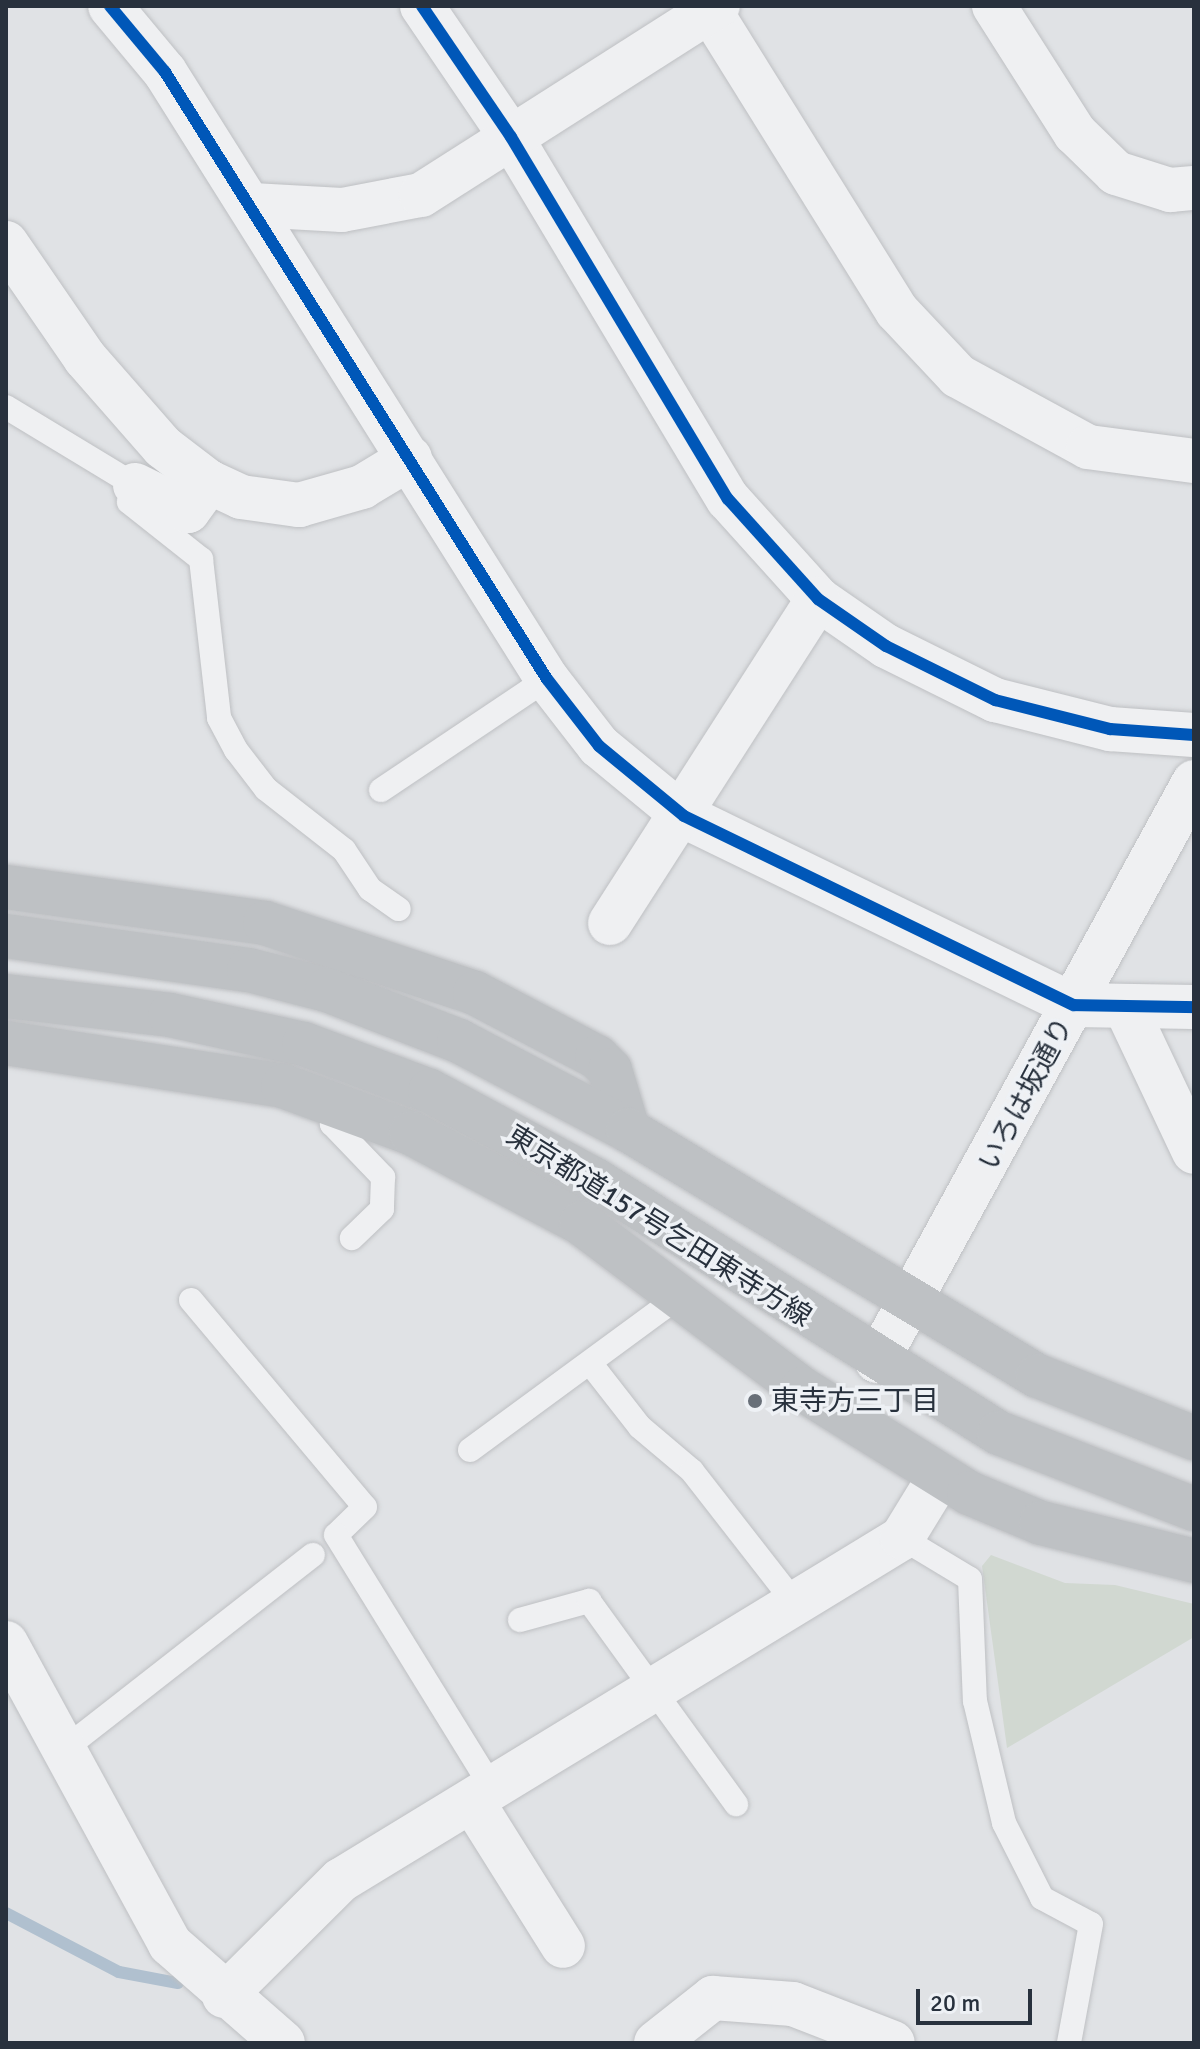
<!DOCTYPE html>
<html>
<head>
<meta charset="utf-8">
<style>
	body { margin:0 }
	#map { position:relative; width:1200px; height:2049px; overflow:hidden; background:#e0e2e5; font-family:Signika,"Noto Sans JP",sans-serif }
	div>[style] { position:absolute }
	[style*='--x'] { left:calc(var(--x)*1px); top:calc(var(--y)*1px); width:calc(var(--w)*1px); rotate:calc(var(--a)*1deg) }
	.green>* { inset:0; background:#d1d8d1 }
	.stream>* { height:12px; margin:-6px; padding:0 6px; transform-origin:6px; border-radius:6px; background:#b0c0cf }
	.roads { filter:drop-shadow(0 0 2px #bec0c3) drop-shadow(0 0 2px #bec0c3) }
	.service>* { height:24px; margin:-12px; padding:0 12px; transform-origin:12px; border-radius:12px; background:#eff0f2 }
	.minor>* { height:44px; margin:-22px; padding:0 22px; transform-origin:22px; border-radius:22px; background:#eff0f2 }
	.tertiary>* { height:44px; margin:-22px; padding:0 22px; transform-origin:22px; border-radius:22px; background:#eff0f2 }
	.secondary>* { height:44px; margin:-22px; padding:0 22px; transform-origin:22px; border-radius:22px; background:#bec1c4 }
	.cycleway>* { height:12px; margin:-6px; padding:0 6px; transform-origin:6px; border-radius:6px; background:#0057b8 }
	.dots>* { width:22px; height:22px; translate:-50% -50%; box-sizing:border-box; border:4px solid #eef1f5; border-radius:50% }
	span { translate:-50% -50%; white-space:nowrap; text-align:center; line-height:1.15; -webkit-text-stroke:7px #eef1f5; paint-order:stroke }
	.street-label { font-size:28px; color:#28313d }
	.poi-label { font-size:28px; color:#28313d }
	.left { translate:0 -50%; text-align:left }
	.frame { position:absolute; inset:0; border:8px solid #28313d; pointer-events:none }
	.scale { position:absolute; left:916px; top:1989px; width:116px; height:36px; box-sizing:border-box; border:4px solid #28313d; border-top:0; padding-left:10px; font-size:24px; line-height:28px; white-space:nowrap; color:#28313d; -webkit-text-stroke:6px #eef1f5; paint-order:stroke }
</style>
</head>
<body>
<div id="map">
	<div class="green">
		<div style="clip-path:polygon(991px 1555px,1065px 1583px,1115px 1585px,1194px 1604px,1194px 1637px,1007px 1748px,982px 1566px)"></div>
	</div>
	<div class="stream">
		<div style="--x:6;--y:1913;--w:127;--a:27.6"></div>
		<div style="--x:119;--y:1972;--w:60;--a:10.6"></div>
	</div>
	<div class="roads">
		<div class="service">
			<div style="--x:6;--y:407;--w:151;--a:31.2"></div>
			<div style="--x:135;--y:485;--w:18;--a:109"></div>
			<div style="--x:129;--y:502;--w:92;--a:38.4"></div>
			<div style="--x:201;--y:559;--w:160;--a:83.5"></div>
			<div style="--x:219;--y:718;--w:36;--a:62"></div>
			<div style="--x:236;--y:750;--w:49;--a:52.4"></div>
			<div style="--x:266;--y:789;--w:99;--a:38"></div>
			<div style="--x:344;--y:850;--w:47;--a:56.3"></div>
			<div style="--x:370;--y:889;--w:35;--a:35"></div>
			<div style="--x:381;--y:790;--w:200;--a:-33.8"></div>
			<div style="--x:338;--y:1104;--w:21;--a:107"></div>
			<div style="--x:332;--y:1124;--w:74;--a:46.1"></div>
			<div style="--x:383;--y:1177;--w:32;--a:92"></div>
			<div style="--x:382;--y:1209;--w:42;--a:136"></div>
			<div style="--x:191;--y:1300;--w:270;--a:50"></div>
			<div style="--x:365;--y:1507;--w:40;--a:136"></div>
			<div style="--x:336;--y:1535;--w:299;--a:58.3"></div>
			<div style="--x:590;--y:1363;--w:81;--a:52"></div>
			<div style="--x:640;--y:1427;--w:68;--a:40.2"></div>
			<div style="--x:692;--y:1471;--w:166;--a:52.1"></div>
			<div style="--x:470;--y:1450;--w:240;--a:-36.3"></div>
			<div style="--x:663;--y:1308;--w:22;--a:-54"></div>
			<div style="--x:902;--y:1538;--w:79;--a:31.1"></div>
			<div style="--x:970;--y:1579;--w:122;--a:87.7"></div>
			<div style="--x:975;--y:1701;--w:125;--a:76.6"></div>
			<div style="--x:1004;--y:1823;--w:84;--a:63.1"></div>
			<div style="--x:1042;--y:1898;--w:55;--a:28"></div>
			<div style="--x:1091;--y:1924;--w:121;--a:100.5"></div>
			<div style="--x:520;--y:1620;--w:72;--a:-15.4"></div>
			<div style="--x:589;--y:1601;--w:251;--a:54.1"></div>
			<div style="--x:67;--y:1747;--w:312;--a:-38"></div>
		</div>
		<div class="minor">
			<div style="--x:110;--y:6;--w:86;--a:50.2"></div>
			<div style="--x:165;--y:72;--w:717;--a:57.82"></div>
			<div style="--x:547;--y:679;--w:85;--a:52.2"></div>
			<div style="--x:599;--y:746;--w:110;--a:39.5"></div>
			<div style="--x:684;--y:816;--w:433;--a:25.9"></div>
			<div style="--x:1074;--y:1005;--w:120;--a:1"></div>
			<div style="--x:422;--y:6;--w:158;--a:55.8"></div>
			<div style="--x:511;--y:137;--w:422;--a:59.1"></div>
			<div style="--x:728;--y:499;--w:135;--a:48"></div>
			<div style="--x:818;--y:599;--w:83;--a:34.7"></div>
			<div style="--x:886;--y:646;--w:122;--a:26.4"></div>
			<div style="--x:995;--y:700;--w:119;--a:14.2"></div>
			<div style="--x:1110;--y:729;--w:84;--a:4.1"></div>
			<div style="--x:707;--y:6;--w:359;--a:58.1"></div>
			<div style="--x:897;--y:311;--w:89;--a:46.8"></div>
			<div style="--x:958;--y:376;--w:148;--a:28.6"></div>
			<div style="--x:1088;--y:447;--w:107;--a:7.5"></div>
			<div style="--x:994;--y:6;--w:151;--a:57.5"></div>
			<div style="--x:1075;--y:133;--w:57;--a:44.3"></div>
			<div style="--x:1116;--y:173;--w:57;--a:17.5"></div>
			<div style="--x:1170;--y:190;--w:24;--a:-5"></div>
			<div style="--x:252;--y:205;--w:90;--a:3.2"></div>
			<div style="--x:342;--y:210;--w:80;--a:-10.8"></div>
			<div style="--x:421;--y:195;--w:352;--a:-32.5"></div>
			<div style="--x:6;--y:243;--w:140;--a:55.5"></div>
			<div style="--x:85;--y:358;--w:118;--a:48.8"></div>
			<div style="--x:163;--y:447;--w:58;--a:37.3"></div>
			<div style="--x:209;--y:482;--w:35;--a:25"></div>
			<div style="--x:241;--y:497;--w:59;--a:7.9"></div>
			<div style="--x:299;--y:505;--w:66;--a:-15.9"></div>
			<div style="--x:362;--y:487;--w:56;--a:-31.1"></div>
			<div style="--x:135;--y:485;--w:59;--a:26.1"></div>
			<div style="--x:188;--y:511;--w:36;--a:-54"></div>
			<div style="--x:610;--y:923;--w:385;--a:-57.3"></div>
			<div style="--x:1126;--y:1008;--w:159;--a:64.7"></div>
			<div style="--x:6;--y:1643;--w:343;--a:61.4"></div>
			<div style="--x:170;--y:1944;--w:150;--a:41.2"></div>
			<div style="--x:472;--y:1801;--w:171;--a:57.9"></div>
			<div style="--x:224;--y:1996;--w:165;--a:-44.8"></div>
			<div style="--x:341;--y:1880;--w:657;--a:-31.37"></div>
			<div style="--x:902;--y:1538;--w:73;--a:-58.5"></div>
			<div style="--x:656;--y:2043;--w:73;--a:-38.3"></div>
			<div style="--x:713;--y:1998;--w:80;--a:4.3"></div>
			<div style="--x:793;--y:2004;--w:107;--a:21.3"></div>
		</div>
		<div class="tertiary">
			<div style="--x:877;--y:1361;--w:660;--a:-61.3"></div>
		</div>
		<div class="secondary">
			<div style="--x:6;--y:887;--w:261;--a:7.9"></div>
			<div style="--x:265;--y:923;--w:221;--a:18.4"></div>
			<div style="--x:475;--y:993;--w:138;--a:27.7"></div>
			<div style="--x:597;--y:1057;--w:18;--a:45"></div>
			<div style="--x:610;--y:1070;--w:63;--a:73.3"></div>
			<div style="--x:6;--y:936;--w:245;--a:8"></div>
			<div style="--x:249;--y:970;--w:81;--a:14.4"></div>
			<div style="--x:327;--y:990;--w:142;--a:21.1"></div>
			<div style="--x:459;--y:1041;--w:191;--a:27.8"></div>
			<div style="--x:628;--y:1130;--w:478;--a:31"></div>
			<div style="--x:1038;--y:1376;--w:168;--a:21.7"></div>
			<div style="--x:6;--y:996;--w:165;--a:6.6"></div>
			<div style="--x:170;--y:1015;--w:137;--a:12.2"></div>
			<div style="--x:304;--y:1044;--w:134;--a:20.5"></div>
			<div style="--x:430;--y:1091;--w:190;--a:28.3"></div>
			<div style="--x:597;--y:1181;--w:474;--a:32.1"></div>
			<div style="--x:999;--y:1433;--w:209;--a:21.3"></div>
			<div style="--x:6;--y:1043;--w:280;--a:8.8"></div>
			<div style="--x:283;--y:1086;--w:136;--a:20.2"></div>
			<div style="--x:411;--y:1133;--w:192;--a:27.9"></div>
			<div style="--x:581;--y:1223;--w:276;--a:36.9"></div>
			<div style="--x:802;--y:1389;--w:197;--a:31.9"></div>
			<div style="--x:969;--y:1493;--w:78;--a:22.6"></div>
			<div style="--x:1041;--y:1523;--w:158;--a:13.9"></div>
		</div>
	</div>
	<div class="cycleway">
		<div style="--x:110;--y:6;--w:86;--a:50.2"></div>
		<div style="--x:165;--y:72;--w:717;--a:57.82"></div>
		<div style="--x:547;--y:679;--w:85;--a:52.2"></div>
		<div style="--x:599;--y:746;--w:110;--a:39.5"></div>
		<div style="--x:684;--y:816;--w:433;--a:25.9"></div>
		<div style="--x:1074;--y:1005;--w:120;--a:1"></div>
		<div style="--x:422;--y:6;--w:158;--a:55.8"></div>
		<div style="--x:511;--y:137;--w:422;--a:59.1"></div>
		<div style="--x:728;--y:499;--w:135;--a:48"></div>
		<div style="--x:818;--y:599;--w:83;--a:34.7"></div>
		<div style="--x:886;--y:646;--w:122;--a:26.4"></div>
		<div style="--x:995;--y:700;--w:119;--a:14.2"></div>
		<div style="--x:1110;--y:729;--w:84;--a:4.1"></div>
	</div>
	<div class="dots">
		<div style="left:755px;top:1401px;background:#686f78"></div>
	</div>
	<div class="street-label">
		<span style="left:1026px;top:1094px;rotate:-62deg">いろは坂通り</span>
		<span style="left:659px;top:1226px;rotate:32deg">東京都道157号乞田東寺方線</span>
	</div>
	<div class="poi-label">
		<span class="left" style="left:771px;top:1401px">東寺方三丁目</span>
	</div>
	<div class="frame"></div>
	<div class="scale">20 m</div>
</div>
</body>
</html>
